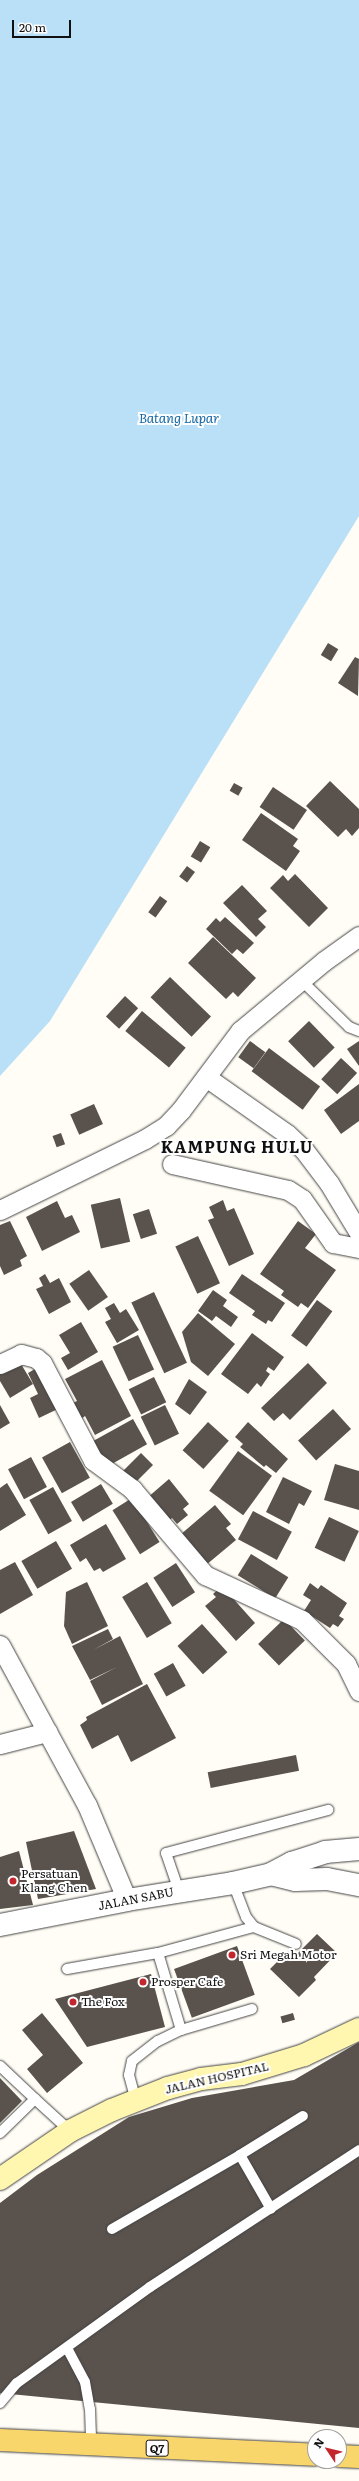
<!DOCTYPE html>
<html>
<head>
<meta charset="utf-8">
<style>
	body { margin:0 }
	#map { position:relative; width:359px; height:2481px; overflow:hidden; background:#fffdf5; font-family:Literata,serif }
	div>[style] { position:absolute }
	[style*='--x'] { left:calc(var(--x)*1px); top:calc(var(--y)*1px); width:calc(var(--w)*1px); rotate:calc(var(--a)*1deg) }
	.water>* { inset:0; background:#b9e0f7 }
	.building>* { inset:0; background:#5a524d; transform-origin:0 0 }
	.roads { filter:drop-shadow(0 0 1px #444) drop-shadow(0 0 1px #444) }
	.service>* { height:10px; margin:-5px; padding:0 5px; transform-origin:5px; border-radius:5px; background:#fff }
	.minor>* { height:19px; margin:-9.5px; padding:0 9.5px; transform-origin:9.5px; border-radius:9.5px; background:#fff }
	.tertiary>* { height:22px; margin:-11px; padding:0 11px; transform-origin:11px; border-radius:11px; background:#fff }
	.secondary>* { height:22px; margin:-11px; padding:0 11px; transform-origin:11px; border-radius:11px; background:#fff6b0 }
	.primary>* { height:22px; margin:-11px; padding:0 11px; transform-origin:11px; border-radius:11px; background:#f9d66b }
	.dots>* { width:11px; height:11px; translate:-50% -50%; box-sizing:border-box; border:2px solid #fff; border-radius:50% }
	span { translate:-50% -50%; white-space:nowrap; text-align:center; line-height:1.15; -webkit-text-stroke:4px #fff; paint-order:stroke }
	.shield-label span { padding:1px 3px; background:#fff; border:1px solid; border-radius:3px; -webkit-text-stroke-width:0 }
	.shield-label { font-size:11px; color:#111; font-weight:700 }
	.poi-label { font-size:12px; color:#111 }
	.left { translate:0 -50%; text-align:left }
	.street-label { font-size:12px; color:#111 }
	.water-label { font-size:13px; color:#1768a6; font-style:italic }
	.district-label { font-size:16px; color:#111; font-weight:700; letter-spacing:1px }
	.north { position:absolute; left:307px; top:2429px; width:40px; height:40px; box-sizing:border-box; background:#fff; border:1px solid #a0a0a0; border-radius:50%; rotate:305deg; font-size:11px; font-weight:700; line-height:16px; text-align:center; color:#111 }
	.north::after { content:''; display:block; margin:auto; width:14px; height:18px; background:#c4262e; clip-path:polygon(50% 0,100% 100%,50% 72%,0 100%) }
	.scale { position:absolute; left:12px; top:20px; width:59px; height:18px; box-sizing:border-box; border:2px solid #111; border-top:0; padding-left:5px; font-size:12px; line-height:14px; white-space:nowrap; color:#111; -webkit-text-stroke:3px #fff; paint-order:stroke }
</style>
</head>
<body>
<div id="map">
	<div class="water">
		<div style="clip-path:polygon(0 0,359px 0,359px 516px,50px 1021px,0 1076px)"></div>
	</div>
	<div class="building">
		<div style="left:328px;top:643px;width:12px;height:14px;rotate:31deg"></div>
		<div style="clip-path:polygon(355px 657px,359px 659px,358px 696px,338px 683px)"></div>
		<div style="clip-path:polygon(330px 781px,359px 809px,359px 828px,352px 836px,346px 829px,338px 837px,306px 806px)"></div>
		<div style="left:234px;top:783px;width:10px;height:9px;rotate:29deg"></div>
		<div style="left:273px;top:787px;width:41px;height:24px;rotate:34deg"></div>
		<div style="clip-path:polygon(261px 813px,298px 839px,293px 846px,300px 851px,286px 871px,242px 840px)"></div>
		<div style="left:200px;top:841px;width:12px;height:18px;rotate:31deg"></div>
		<div style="left:187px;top:866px;width:10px;height:13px;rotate:37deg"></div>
		<div style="clip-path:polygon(295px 874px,328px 908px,309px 927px,270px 888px,283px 875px,288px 881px)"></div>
		<div style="clip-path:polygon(242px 885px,267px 911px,258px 919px,266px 927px,256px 937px,223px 903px)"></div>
		<div style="left:160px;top:896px;width:9px;height:20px;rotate:36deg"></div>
		<div style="clip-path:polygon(225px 917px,254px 943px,243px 954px,237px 949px,232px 954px,206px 929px,216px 918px,220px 922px)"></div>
		<div style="clip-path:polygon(213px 937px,256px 978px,238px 997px,233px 992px,226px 999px,188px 963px)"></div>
		<div style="left:170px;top:977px;width:57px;height:28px;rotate:44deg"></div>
		<div style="left:125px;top:996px;width:18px;height:28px;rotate:43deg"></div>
		<div style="left:142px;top:1011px;width:57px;height:26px;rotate:40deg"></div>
		<div style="left:309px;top:1021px;width:37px;height:29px;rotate:46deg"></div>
		<div style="left:250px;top:1041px;width:19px;height:20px;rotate:36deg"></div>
		<div style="clip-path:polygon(359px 1041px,359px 1066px,347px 1049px)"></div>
		<div style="left:269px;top:1048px;width:64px;height:29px;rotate:37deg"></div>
		<div style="left:341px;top:1058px;width:22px;height:29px;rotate:43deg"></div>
		<div style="clip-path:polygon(359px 1084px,359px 1121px,341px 1134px,324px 1110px)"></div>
		<div style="left:94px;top:1104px;width:22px;height:26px;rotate:66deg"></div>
		<div style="left:61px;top:1133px;width:12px;height:9px;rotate:70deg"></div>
		<div style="left:120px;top:1198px;width:45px;height:30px;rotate:77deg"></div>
		<div style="clip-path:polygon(223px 1200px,227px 1211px,234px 1208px,254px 1254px,229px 1266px,208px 1220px,214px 1218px,209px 1207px)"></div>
		<div style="clip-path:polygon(57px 1201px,65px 1218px,72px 1215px,80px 1232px,42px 1251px,26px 1217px)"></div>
		<div style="left:149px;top:1209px;width:26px;height:17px;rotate:72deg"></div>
		<div style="clip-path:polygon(10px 1221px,27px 1256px,20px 1260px,22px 1266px,4px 1275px,0 1266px,0 1225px)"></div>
		<div style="clip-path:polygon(298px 1221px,316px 1234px,305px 1248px,336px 1270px,308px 1308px,301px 1303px,298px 1307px,281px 1295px,284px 1291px,260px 1274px)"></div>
		<div style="left:198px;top:1236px;width:52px;height:25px;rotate:65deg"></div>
		<div style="left:89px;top:1270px;width:33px;height:24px;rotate:55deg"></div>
		<div style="clip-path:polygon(45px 1274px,50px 1283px,59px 1278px,71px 1302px,49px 1314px,36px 1289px,43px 1286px,39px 1278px)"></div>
		<div style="clip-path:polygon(242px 1274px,285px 1303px,272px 1322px,268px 1320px,266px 1324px,252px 1315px,255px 1311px,229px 1293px)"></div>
		<div style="clip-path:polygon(213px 1290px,227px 1300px,223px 1306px,238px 1317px,231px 1327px,216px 1316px,212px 1321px,198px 1311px)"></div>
		<div style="left:154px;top:1292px;width:78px;height:25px;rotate:65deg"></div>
		<div style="left:317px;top:1300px;width:19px;height:44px;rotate:36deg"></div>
		<div style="clip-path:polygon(114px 1303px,120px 1313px,126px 1309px,139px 1330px,117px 1343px,105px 1322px,111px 1319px,105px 1308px)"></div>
		<div style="clip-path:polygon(198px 1313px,235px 1344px,208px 1376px,191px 1362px,182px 1332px)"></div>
		<div style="clip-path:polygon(81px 1322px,98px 1352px,68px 1370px,61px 1358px,70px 1353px,59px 1335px)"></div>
		<div style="clip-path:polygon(252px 1333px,284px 1357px,274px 1371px,268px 1367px,266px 1371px,270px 1374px,261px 1387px,257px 1383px,248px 1394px,221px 1374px)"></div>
		<div style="left:138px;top:1335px;width:38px;height:28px;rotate:65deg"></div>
		<div style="clip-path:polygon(18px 1359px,33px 1384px,10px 1398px,0 1381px,0 1369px)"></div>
		<div style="clip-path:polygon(102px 1360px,131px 1416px,95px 1435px,85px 1416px,81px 1419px,73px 1403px,77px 1401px,65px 1379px)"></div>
		<div style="clip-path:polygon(308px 1363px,327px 1383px,290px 1420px,283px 1413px,274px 1421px,261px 1408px)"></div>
		<div style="clip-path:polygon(35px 1369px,42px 1383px,50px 1380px,62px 1407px,39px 1418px,30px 1398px,38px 1394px,28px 1373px)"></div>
		<div style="left:154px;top:1377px;width:28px;height:28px;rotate:64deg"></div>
		<div style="clip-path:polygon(189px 1379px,207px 1392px,190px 1415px,175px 1404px)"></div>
		<div style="clip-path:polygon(0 1405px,10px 1423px,0 1429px)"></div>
		<div style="left:165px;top:1405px;width:32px;height:27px;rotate:64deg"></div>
		<div style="left:333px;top:1409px;width:27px;height:47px;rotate:48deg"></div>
		<div style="left:133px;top:1419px;width:29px;height:46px;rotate:61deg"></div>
		<div style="left:208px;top:1422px;width:28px;height:38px;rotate:42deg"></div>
		<div style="clip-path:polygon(248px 1422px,288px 1459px,276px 1473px,266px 1465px,264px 1467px,240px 1447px,243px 1444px,235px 1437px)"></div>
		<div style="left:70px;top:1442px;width:41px;height:32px;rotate:61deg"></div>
		<div style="left:238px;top:1451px;width:42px;height:49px;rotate:36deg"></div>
		<div style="left:141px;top:1453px;width:17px;height:29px;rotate:45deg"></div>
		<div style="left:31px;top:1457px;width:34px;height:26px;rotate:62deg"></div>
		<div style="clip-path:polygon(335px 1464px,359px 1471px,359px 1510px,324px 1500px)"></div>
		<div style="clip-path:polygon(283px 1477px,312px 1491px,304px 1506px,299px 1503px,289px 1524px,266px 1512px)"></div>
		<div style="clip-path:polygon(169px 1479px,189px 1504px,183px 1509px,188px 1515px,177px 1524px,172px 1518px,167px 1522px,147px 1498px)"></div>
		<div style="clip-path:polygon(7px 1483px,26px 1515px,0 1531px,0 1488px)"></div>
		<div style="left:101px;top:1484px;width:23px;height:35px;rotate:59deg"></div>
		<div style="left:53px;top:1487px;width:39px;height:27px;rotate:61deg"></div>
		<div style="left:132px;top:1498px;width:52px;height:23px;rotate:58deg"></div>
		<div style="clip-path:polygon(215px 1505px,231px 1524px,226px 1528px,236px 1540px,206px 1565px,180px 1535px)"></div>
		<div style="left:253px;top:1511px;width:44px;height:32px;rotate:28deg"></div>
		<div style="left:329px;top:1517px;width:33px;height:34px;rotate:25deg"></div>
		<div style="clip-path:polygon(106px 1524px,126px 1559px,103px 1572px,100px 1568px,94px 1571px,86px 1558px,80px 1562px,70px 1545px)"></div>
		<div style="left:56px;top:1541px;width:32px;height:40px;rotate:60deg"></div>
		<div style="left:251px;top:1554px;width:44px;height:25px;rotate:32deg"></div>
		<div style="clip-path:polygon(15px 1562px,33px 1595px,0 1614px,0 1570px)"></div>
		<div style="left:176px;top:1563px;width:35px;height:27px;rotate:57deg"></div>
		<div style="clip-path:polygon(87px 1582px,108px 1626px,72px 1644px,64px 1626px,66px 1592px)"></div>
		<div style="left:147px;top:1582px;width:48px;height:29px;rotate:59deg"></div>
		<div style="clip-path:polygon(310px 1583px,318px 1589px,321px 1585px,347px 1603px,339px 1616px,344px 1619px,338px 1627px,333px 1624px,330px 1628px,304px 1611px,311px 1600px,303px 1595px)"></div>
		<div style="clip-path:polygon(222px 1586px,255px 1623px,236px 1641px,205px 1606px,216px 1597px,213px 1594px)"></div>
		<div style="left:284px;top:1619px;width:30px;height:36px;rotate:46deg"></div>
		<div style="left:202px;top:1624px;width:38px;height:33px;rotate:48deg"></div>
		<div style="clip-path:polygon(108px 1629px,113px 1639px,93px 1650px,120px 1636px,143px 1684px,102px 1705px,90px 1681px,117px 1667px,90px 1680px,72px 1646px)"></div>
		<div style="left:173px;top:1663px;width:26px;height:22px;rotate:61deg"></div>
		<div style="clip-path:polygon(147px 1684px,176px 1738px,131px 1762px,118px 1735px,92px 1749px,80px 1725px,87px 1720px,86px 1717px)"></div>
		<div style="left:296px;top:1755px;width:16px;height:90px;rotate:79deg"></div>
		<div style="clip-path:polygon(74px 1831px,96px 1889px,38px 1899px,26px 1842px)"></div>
		<div style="clip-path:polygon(19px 1851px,33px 1905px,0 1909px,0 1857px)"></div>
		<div style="clip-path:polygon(317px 1934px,337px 1953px,314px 1977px,316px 1980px,299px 1997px,270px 1969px,288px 1951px,294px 1957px)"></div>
		<div style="left:237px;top:1946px;width:52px;height:67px;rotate:70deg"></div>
		<div style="clip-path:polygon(151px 1974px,165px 2027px,87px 2047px,55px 1999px)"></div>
		<div style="clip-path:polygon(42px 2013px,83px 2063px,47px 2093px,27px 2069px,43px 2055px,22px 2030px)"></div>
		<div style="left:293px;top:2013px;width:7px;height:13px;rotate:74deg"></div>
		<div style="clip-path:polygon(359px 2042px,359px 2428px,0 2393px,0 2203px,37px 2175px,129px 2117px,192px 2098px,294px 2080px)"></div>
		<div style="clip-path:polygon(0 2078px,22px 2101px,0 2123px)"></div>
	</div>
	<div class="roads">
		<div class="service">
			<div style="--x:300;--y:979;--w:69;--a:44.4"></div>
			<div style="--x:349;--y:1027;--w:11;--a:22"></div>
			<div style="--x:233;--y:1883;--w:36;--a:69"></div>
			<div style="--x:246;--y:1917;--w:13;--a:51"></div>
			<div style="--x:254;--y:1927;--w:45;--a:22"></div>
			<div style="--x:179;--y:1891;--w:40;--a:-108.9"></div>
			<div style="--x:166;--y:1853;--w:168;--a:-14.9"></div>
			<div style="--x:67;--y:1969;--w:92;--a:-10"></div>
			<div style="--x:158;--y:1953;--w:99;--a:-15.2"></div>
			<div style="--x:181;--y:2030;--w:74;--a:-16.5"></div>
			<div style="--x:0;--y:2066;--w:48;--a:43.3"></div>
			<div style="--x:35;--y:2099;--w:49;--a:135.8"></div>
			<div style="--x:35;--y:2099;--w:47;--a:42.4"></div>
			<div style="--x:136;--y:2101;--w:27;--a:-105"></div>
			<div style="--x:129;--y:2075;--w:14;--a:-78"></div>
			<div style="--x:132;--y:2061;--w:33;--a:-38"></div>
			<div style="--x:158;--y:2041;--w:25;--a:-26"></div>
			<div style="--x:181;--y:2030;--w:80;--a:-106.6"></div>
			<div style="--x:240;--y:2155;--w:74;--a:-31.8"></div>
			<div style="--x:112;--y:2229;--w:148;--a:-30"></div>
			<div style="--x:240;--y:2155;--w:62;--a:60.1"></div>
			<div style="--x:67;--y:2348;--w:38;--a:62"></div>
			<div style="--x:85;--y:2382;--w:27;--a:80"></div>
			<div style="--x:90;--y:2409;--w:36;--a:88"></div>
			<div style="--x:0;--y:2403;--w:26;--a:-50"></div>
			<div style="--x:17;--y:2383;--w:164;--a:-35.8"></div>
			<div style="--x:150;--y:2287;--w:250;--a:-33.2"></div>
		</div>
		<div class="minor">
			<div style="--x:206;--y:1077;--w:99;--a:35.1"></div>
			<div style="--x:287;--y:1134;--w:23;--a:43"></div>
			<div style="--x:304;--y:1150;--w:41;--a:52.9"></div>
			<div style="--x:329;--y:1183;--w:58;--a:59"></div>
			<div style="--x:172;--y:1164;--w:119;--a:12.6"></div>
			<div style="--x:288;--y:1190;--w:17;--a:33"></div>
			<div style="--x:302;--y:1199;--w:54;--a:54.8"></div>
			<div style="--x:333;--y:1243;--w:26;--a:11"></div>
			<div style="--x:0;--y:1210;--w:161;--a:-26.1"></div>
			<div style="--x:145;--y:1139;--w:25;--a:-32"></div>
			<div style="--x:166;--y:1126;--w:22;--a:-47"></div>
			<div style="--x:181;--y:1110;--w:99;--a:-53.2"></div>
			<div style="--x:240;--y:1031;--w:109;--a:-39.8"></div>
			<div style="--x:324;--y:961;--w:43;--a:-35.5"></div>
			<div style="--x:0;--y:1364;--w:23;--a:-25"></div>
			<div style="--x:21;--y:1354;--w:16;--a:15"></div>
			<div style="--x:36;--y:1358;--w:8;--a:40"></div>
			<div style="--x:42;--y:1363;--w:110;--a:62.3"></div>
			<div style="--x:93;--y:1460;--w:49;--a:36.6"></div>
			<div style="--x:132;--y:1489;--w:113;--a:49.7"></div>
			<div style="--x:205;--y:1575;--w:107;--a:24.9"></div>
			<div style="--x:302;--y:1620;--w:62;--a:45"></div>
			<div style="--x:346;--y:1664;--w:30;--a:64"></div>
			<div style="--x:0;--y:1645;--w:182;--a:61.5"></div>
			<div style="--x:87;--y:1805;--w:103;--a:67.2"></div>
			<div style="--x:0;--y:1744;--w:49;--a:-14.3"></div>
		</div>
		<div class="tertiary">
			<div style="--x:271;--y:1874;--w:25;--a:14"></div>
			<div style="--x:295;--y:1880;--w:32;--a:-2"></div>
			<div style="--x:327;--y:1879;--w:33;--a:11"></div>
			<div style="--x:0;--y:1925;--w:129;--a:-11.1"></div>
			<div style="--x:127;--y:1900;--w:107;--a:-9.1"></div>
			<div style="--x:233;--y:1883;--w:39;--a:-13"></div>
			<div style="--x:271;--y:1874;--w:24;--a:-28"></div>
			<div style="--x:292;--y:1863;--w:35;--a:-18"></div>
			<div style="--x:325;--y:1852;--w:34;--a:-5"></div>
		</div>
		<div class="secondary">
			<div style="--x:0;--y:2179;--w:85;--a:-34.4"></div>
			<div style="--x:70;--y:2131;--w:47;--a:-26.6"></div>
			<div style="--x:112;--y:2110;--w:60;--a:-21.4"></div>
			<div style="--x:168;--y:2088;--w:34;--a:-15"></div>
			<div style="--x:201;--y:2079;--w:41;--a:-7"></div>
			<div style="--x:242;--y:2074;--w:65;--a:-17"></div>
			<div style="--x:304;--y:2055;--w:61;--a:-25.3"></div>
		</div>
		<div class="primary">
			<div style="--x:0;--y:2440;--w:315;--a:2.7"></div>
			<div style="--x:339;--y:2456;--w:20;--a:3"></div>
		</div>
	</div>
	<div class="dots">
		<div style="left:13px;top:1881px;background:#c4262e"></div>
		<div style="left:232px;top:1955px;background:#c4262e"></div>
		<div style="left:143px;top:1982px;background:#c4262e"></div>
		<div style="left:73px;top:2002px;background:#c4262e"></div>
	</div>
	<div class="shield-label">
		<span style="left:157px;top:2448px">Q7</span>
	</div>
	<div class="poi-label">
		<span class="left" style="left:21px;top:1881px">Persatuan<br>Klang Chen</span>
		<span class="left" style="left:240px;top:1955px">Sri Megah Motor</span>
		<span class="left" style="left:151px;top:1982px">Prosper Cafe</span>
		<span class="left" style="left:81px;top:2002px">The Fox</span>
	</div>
	<div class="street-label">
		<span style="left:136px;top:1899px;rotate:-11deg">JALAN SABU</span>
		<span style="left:217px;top:2078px;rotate:-13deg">JALAN HOSPITAL</span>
	</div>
	<div class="water-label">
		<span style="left:179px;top:418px">Batang Lupar</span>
	</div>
	<div class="district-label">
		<span style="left:237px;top:1146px">KAMPUNG HULU</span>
	</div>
	<div class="north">N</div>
	<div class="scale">20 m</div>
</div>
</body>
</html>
